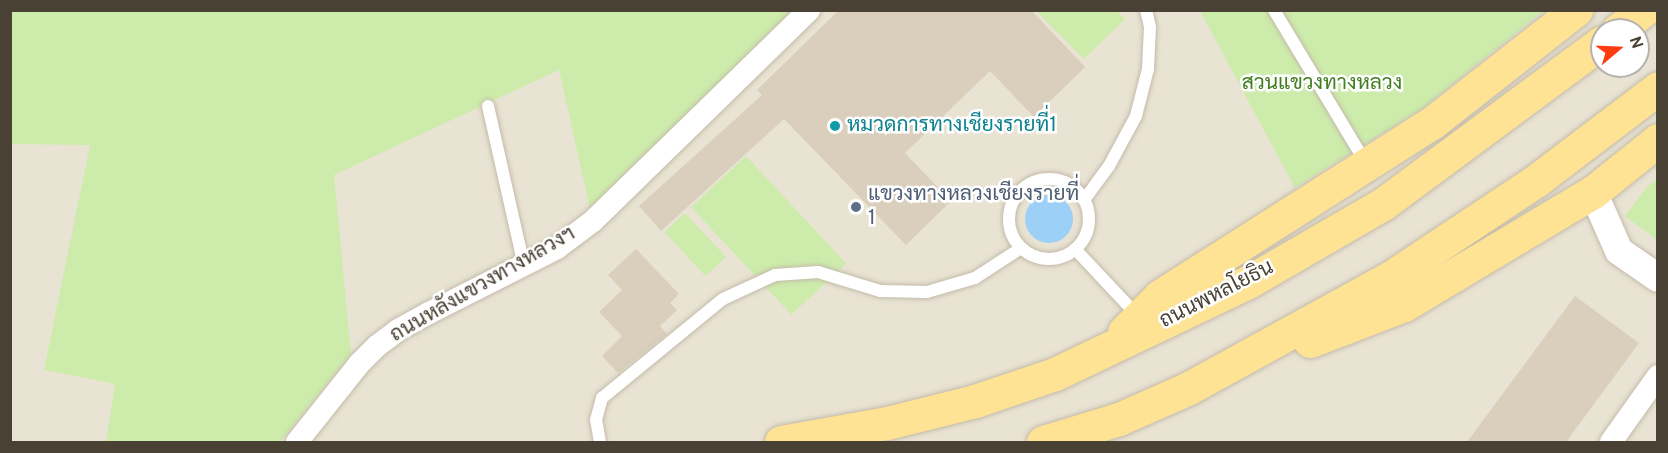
<!DOCTYPE html>
<html>
<head>
<meta charset="utf-8">
<style>
	body { margin:0 }
	#map { position:relative; width:1668px; height:453px; overflow:hidden; background:#f4f0e6; font-family:Overpass,Sarabun,sans-serif }
	div>[style] { position:absolute }
	[style*='--x'] { left:calc(var(--x)*1px); top:calc(var(--y)*1px); width:calc(var(--w)*1px); rotate:calc(var(--a)*1deg) }
	.residential>* { inset:0; background:#e9e3d3 }
	.green>* { inset:0; background:#cdecab; transform-origin:0 0 }
	.water>* { inset:0; background:#9dd0f6 }
	.round { border-radius:50% }
	.building>* { inset:0; background:#dacfbd }
	.roads { filter:drop-shadow(0 0 2px #c4bbaa) drop-shadow(0 0 2px #c4bbaa) }
	.service>* { height:12px; margin:-6px; padding:0 6px; transform-origin:6px; border-radius:6px; background:#fff }
	.service>.ring { margin:-6px; padding:0; box-sizing:content-box; background:none; border:12px solid #fff; border-radius:50% }
	.minor>* { height:22px; margin:-11px; padding:0 11px; transform-origin:11px; border-radius:11px; background:#fff }
	.tertiary>* { height:28px; margin:-14px; padding:0 14px; transform-origin:14px; border-radius:14px; background:#fff }
	.primary>* { height:33px; margin:-16.5px; padding:0 16.5px; transform-origin:16.5px; border-radius:16.5px; background:#ffe394 }
	.dots>* { width:16px; height:16px; translate:-50% -50%; box-sizing:border-box; border:3px solid #fff; border-radius:50% }
	span { translate:-50% -50%; white-space:nowrap; text-align:center; line-height:1.15; -webkit-text-stroke:5px #fff; paint-order:stroke }
	.park-label { font-size:21px; color:#437f22 }
	.culture-label { font-size:21px; color:#0d838f }
	.left { translate:0 -50%; text-align:left }
	.service-label { font-size:21px; color:#4e5e75 }
	.street-label { font-size:21px; color:#484134 }
	.frame { position:absolute; inset:0; border:12px solid #484134; pointer-events:none }
	.north { position:absolute; left:1590px; top:18px; width:60px; height:60px; box-sizing:border-box; background:#fff; border:2px solid #b6b3ae; border-radius:50%; rotate:71deg; font-size:16px; font-weight:700; line-height:24px; text-align:center; color:#484134 }
	.north::after { content:''; display:block; margin:auto; width:21px; height:27px; background:#ff3b12; clip-path:polygon(50% 0,100% 100%,50% 72%,0 100%) }
</style>
</head>
<body>
<div id="map">
	<div class="residential">
		<div style="clip-path:polygon(evenodd,11px 11px,1657px 11px,1657px 442px,11px 442px,11px 11px,1602px 30px,1638px 30px,1638px 66px,1602px 66px,1602px 30px)"></div>
	</div>
	<div class="green">
		<div style="clip-path:polygon(11px 11px,795px 11px,591px 213px,559px 70px,334px 175px,351px 354px,280px 442px,106px 442px,115px 384px,44px 370px,90px 145px,11px 144px)"></div>
		<div style="clip-path:polygon(1036px 11px,1117px 11px,1125px 19px,1084px 59px)"></div>
		<div style="clip-path:polygon(1200px 11px,1543px 11px,1423px 108px,1295px 188px)"></div>
		<div style="left:746px;top:156px;width:147px;height:75px;rotate:47deg"></div>
		<div style="clip-path:polygon(1657px 179px,1657px 240px,1625px 216px,1647px 187px)"></div>
		<div style="left:685px;top:213px;width:60px;height:28px;rotate:47deg"></div>
	</div>
	<div class="water">
		<div class="round" style="left:1025px;top:195px;width:48px;height:48px"></div>
	</div>
	<div class="building">
		<div style="clip-path:polygon(839px 10px,1031px 10px,1085px 67px,1034px 117px,990px 71px,905px 153px,951px 201px,906px 245px,784px 119px,661px 231px,639px 206px,762px 95px,757px 90px)"></div>
		<div style="clip-path:polygon(636px 249px,679px 294px,670px 303px,677px 310px,660px 326px,667px 334px,618px 373px,602px 356px,622px 336px,599px 312px,622px 290px,608px 275px)"></div>
		<div style="clip-path:polygon(1575px 296px,1639px 343px,1566px 442px,1467px 442px)"></div>
	</div>
	<div class="roads">
		<div class="service">
			<div style="--x:1274;--y:10;--w:179;--a:59"></div>
			<div style="--x:488;--y:106;--w:164;--a:77.3"></div>
			<div class="ring" style="left:1009px;top:179px;width:68px;height:68px"></div>
			<div style="--x:1084;--y:200;--w:42;--a:-53.7"></div>
			<div style="--x:1109;--y:166;--w:57;--a:-61.6"></div>
			<div style="--x:1136;--y:116;--w:49;--a:-75.7"></div>
			<div style="--x:1148;--y:69;--w:42;--a:-87.3"></div>
			<div style="--x:1150;--y:27;--w:17;--a:-103"></div>
			<div style="--x:1075;--y:249;--w:92;--a:46.8"></div>
			<div style="--x:600;--y:442;--w:22;--a:-100"></div>
			<div style="--x:596;--y:420;--w:23;--a:-75"></div>
			<div style="--x:602;--y:398;--w:156;--a:-39.3"></div>
			<div style="--x:723;--y:299;--w:57;--a:-24.8"></div>
			<div style="--x:775;--y:275;--w:43;--a:-4"></div>
			<div style="--x:818;--y:272;--w:65;--a:17"></div>
			<div style="--x:880;--y:291;--w:47;--a:1.2"></div>
			<div style="--x:927;--y:292;--w:50;--a:-16.3"></div>
			<div style="--x:975;--y:278;--w:55;--a:-33.1"></div>
		</div>
		<div class="minor">
			<div style="--x:297;--y:442;--w:100;--a:-51.5"></div>
			<div style="--x:359;--y:364;--w:25;--a:-45"></div>
			<div style="--x:377;--y:346;--w:26;--a:-37"></div>
			<div style="--x:398;--y:330;--w:35;--a:-29"></div>
			<div style="--x:429;--y:313;--w:144;--a:-26.9"></div>
			<div style="--x:557;--y:248;--w:45;--a:-36.9"></div>
			<div style="--x:593;--y:221;--w:302;--a:-44.3"></div>
			<div style="--x:1611;--y:442;--w:81;--a:-54.5"></div>
		</div>
		<div class="tertiary">
			<div style="--x:1593;--y:192;--w:64;--a:66.2"></div>
			<div style="--x:1619;--y:251;--w:47;--a:34.7"></div>
		</div>
		<div class="primary">
			<div style="--x:1618;--y:30;--w:33;--a:-38"></div>
			<div style="--x:1124;--y:332;--w:51;--a:-45"></div>
			<div style="--x:1160;--y:296;--w:324;--a:-32.5"></div>
			<div style="--x:1433;--y:122;--w:182;--a:-38.1"></div>
			<div style="--x:1310;--y:341;--w:101;--a:-21"></div>
			<div style="--x:1404;--y:305;--w:220;--a:-30.9"></div>
			<div style="--x:1593;--y:192;--w:83;--a:-38.7"></div>
			<div style="--x:781;--y:442;--w:108;--a:-10.2"></div>
			<div style="--x:887;--y:423;--w:91;--a:-14"></div>
			<div style="--x:975;--y:401;--w:84;--a:-18.6"></div>
			<div style="--x:1055;--y:374;--w:216;--a:-25.5"></div>
			<div style="--x:1250;--y:281;--w:154;--a:-30.1"></div>
			<div style="--x:1383;--y:204;--w:272;--a:-36.5"></div>
			<div style="--x:1043;--y:442;--w:79;--a:-16.8"></div>
			<div style="--x:1119;--y:419;--w:77;--a:-23.9"></div>
			<div style="--x:1189;--y:388;--w:230;--a:-28.8"></div>
			<div style="--x:1391;--y:277;--w:175;--a:-33.6"></div>
			<div style="--x:1537;--y:180;--w:152;--a:-37.2"></div>
		</div>
	</div>
	<div class="dots">
		<div style="left:835px;top:126px;background:#0f9aa8"></div>
		<div style="left:856px;top:207px;background:#5c6f8a"></div>
	</div>
	<div class="park-label">
		<span style="left:1322px;top:84px">สวนแขวงทางหลวง</span>
	</div>
	<div class="culture-label">
		<span class="left" style="left:847px;top:126px">หมวดการทางเชียงรายที่1</span>
	</div>
	<div class="service-label">
		<span class="left" style="left:868px;top:207px">แขวงทางหลวงเชียงรายที่<br>1</span>
	</div>
	<div class="street-label">
		<span style="left:483px;top:285px;rotate:-30deg">ถนนหลังแขวงทางหลวงฯ</span>
		<span style="left:1217px;top:295px;rotate:-27deg">ถนนพหลโยธิน</span>
	</div>
	<div class="frame"></div>
	<div class="north">N</div>
</div>
</body>
</html>
